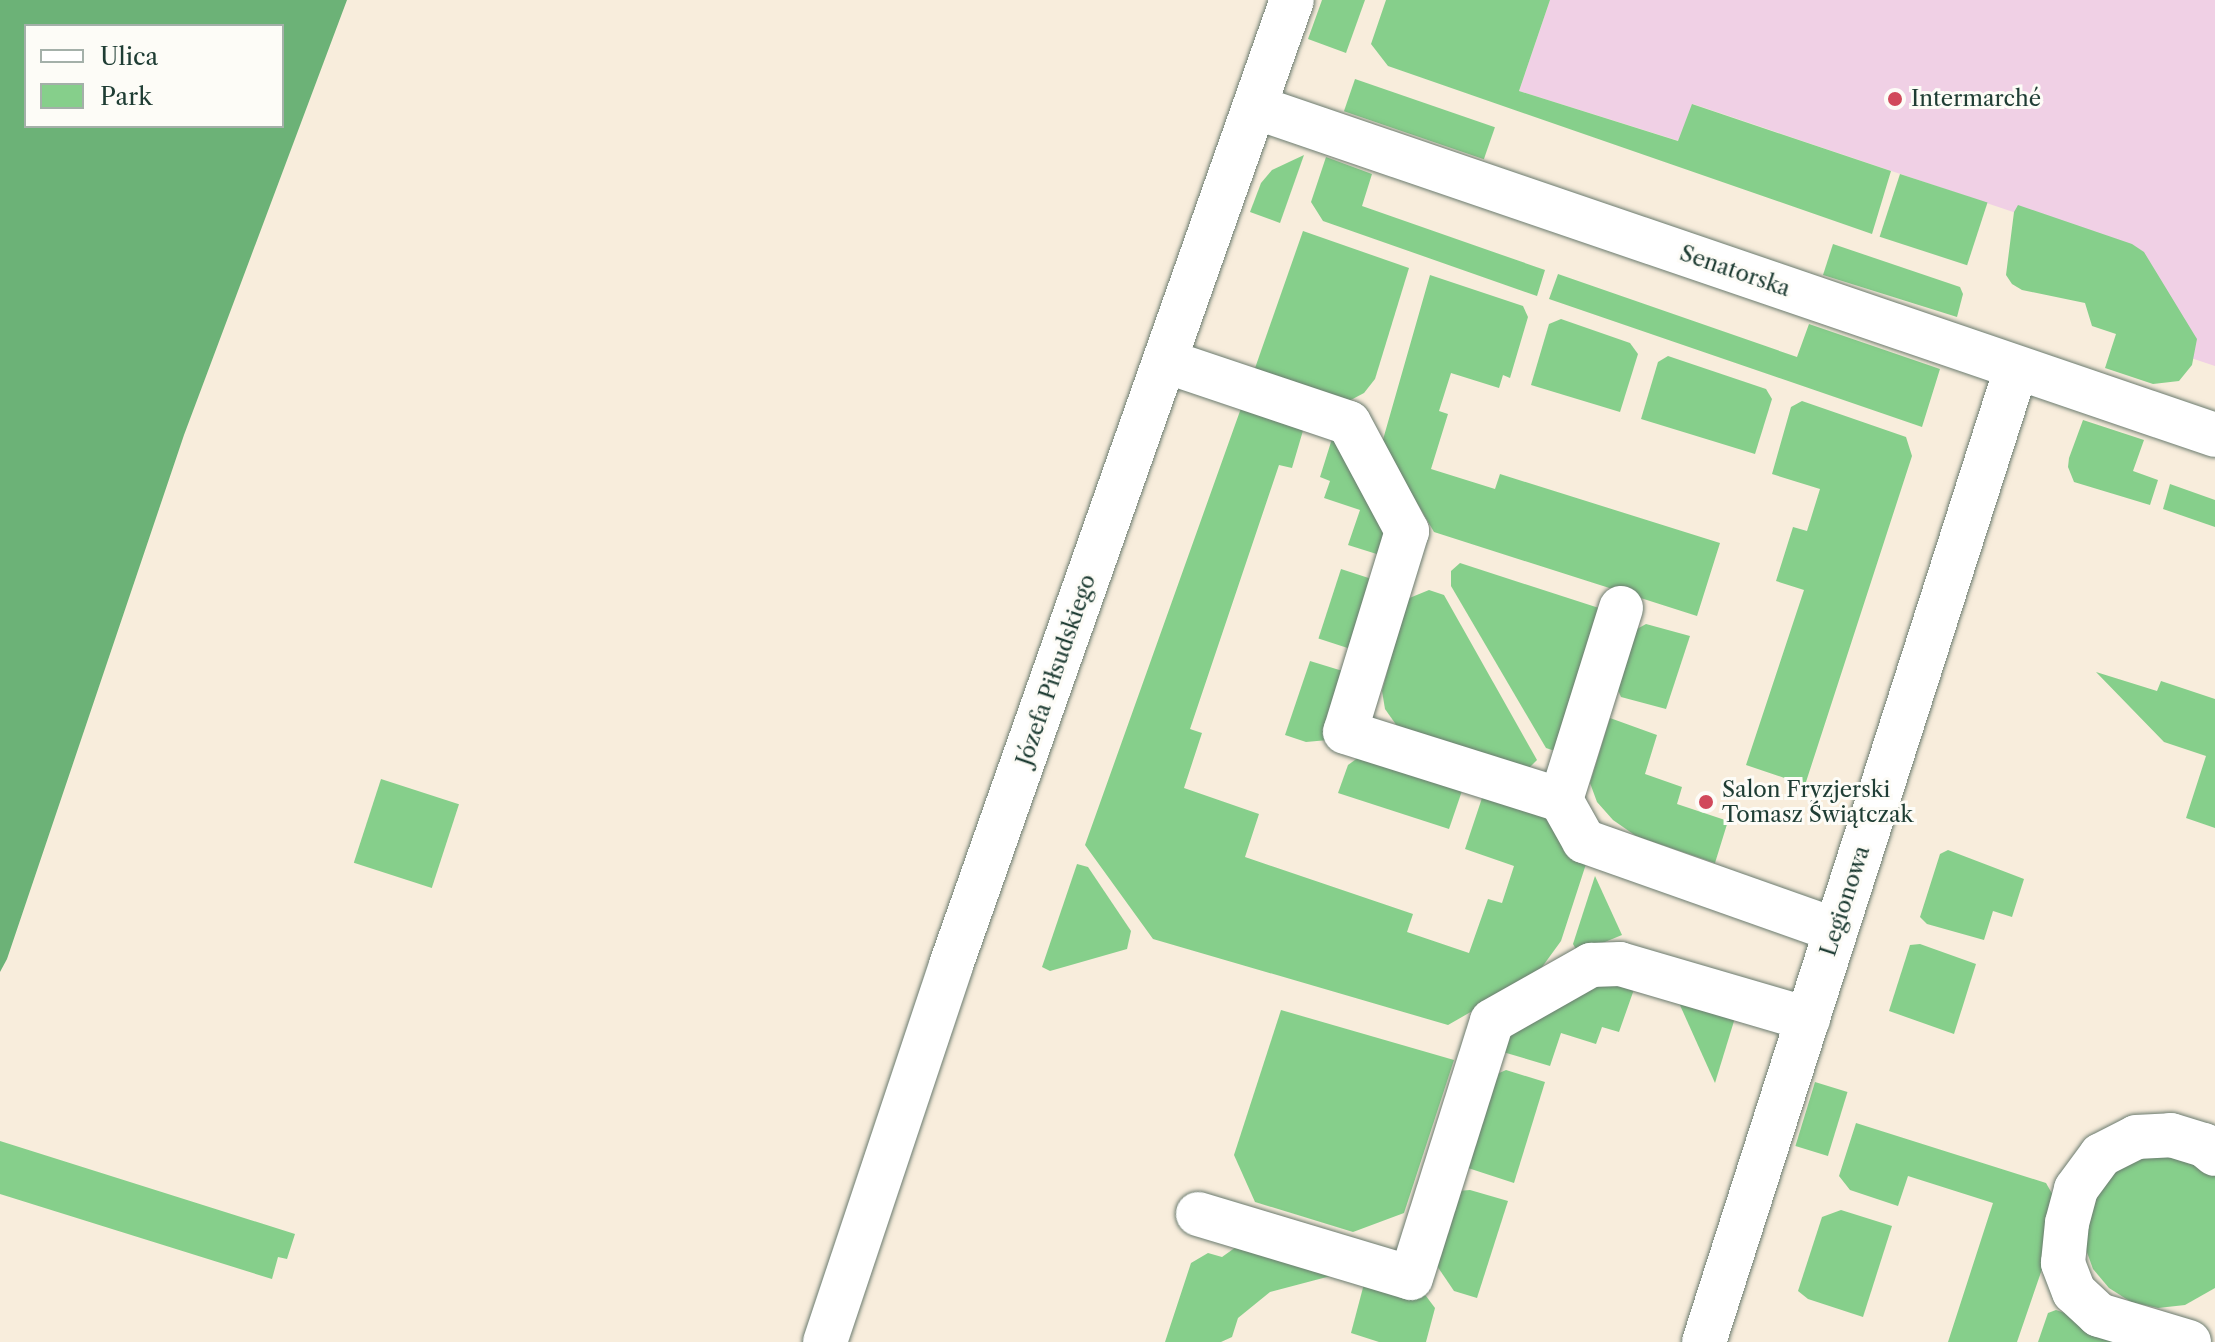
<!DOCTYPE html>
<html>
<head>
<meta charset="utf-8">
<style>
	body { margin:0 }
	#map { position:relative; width:2215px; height:1342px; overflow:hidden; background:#f8eddc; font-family:"Libre Caslon Text",serif }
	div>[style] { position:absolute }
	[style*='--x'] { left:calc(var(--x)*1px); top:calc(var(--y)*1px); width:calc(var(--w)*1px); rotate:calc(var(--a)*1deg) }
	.built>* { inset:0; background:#f0d0e5 }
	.green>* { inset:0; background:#86cf8b; transform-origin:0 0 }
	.forest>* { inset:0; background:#6cb277 }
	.roads { filter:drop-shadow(0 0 2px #6b7b6f) drop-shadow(0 0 2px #6b7b6f) }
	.minor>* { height:44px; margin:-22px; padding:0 22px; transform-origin:22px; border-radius:22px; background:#fff }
	.dots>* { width:22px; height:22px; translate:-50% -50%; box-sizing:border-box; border:4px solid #fdfcf7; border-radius:50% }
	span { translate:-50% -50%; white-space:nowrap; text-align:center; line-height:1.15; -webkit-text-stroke:6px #fdfcf7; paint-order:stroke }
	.poi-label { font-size:22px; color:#1f3d34 }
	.left { translate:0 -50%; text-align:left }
	.street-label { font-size:22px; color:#1f3d34 }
	.legend { position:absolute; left:24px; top:24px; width:260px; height:104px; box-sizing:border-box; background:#fdfcf7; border:2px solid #a4b0a9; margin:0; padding:10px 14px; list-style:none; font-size:24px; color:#1f3d34 }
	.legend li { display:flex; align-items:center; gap:16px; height:40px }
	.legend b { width:40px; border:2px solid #a4b0a9 }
</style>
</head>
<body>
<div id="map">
	<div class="built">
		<div style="clip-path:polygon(1550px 0,2215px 0,2215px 366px,2191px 358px,2126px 250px,1693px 104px,1679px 141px,1519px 91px)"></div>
	</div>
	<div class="green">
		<div style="clip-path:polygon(1322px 0,1365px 0,1346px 53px,1308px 39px)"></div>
		<div style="clip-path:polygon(1386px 0,1550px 0,1519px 91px,1678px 141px,1692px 104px,1891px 171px,1872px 234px,1388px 66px,1371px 44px)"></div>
		<div style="left:1355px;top:79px;width:148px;height:34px;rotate:19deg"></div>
		<div style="clip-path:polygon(1304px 155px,1280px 223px,1250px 212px,1261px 183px,1272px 170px)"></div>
		<div style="clip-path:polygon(1326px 157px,1372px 174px,1362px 206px,1545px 270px,1537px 296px,1323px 221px,1311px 202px)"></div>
		<div style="left:1900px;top:174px;width:92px;height:66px;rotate:18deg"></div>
		<div style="clip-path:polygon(2018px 205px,2132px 244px,2144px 252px,2197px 339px,2192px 365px,2179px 381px,2153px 384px,2105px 368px,2116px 334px,2092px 326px,2085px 303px,2022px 290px,2012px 284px,2006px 275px,2014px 212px)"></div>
		<div style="clip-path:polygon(1303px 231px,1409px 268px,1375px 379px,1364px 393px,1347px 402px,1254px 371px)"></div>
		<div style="clip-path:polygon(1833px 244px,1960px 287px,1963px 294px,1957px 317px,1823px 275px)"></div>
		<div style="clip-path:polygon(1558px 274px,1797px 357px,1809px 324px,1940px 369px,1922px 427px,1549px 299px)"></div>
		<div style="clip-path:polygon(1430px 275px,1523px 306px,1528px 317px,1510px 378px,1503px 375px,1499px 388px,1451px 373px,1439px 411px,1448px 414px,1431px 469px,1495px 489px,1500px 474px,1720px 543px,1697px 616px,1434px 532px,1382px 443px)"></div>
		<div style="clip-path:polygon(1561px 319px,1630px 343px,1638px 354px,1620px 412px,1531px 385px,1549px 324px)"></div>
		<div style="clip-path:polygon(1668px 356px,1766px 389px,1772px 399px,1755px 454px,1641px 419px,1658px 362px)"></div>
		<div style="clip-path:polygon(1245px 397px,1307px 417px,1292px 468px,1279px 465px,1190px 729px,1202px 733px,1184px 788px,1259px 814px,1245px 857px,1413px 914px,1407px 932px,1469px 953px,1488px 899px,1502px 903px,1514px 866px,1465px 849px,1484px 792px,1566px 822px,1586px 864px,1561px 941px,1537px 974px,1448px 1025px,1153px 939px,1085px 845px)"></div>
		<div style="clip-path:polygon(1802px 401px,1906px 437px,1912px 456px,1805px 785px,1746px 765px,1804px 590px,1776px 581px,1793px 527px,1807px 531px,1820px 489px,1772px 474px,1791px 407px)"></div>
		<div style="clip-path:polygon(2083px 420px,2144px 440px,2133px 471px,2158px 480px,2150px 505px,2074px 482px,2068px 467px,2069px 458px)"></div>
		<div style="clip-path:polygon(1336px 426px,1399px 523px,1383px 556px,1348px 545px,1360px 510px,1324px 498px,1330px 481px,1320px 477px)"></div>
		<div style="clip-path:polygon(2170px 484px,2215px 500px,2215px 527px,2163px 509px)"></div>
		<div style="clip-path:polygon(1460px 563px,1602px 609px,1555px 751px,1546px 748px,1451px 586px,1451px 571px)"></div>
		<div style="left:1341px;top:569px;width:38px;height:73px;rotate:18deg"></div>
		<div style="clip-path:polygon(1429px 590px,1444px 595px,1537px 760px,1526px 771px,1397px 726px,1385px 709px,1382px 691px,1407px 599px)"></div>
		<div style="clip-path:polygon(1646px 624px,1690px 636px,1666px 709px,1621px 697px,1617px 688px,1637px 629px)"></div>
		<div style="clip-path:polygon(1310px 661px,1346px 672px,1328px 740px,1306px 742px,1285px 735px)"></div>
		<div style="clip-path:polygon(2096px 672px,2157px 691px,2161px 681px,2215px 699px,2215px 828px,2186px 818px,2206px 756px,2164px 742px)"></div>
		<div style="clip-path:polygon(1610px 718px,1657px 735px,1645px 774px,1682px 787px,1677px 804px,1728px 821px,1715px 863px,1636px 836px,1613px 820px,1597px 802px,1590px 783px)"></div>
		<div style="clip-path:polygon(1366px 752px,1464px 785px,1449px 829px,1338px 793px,1348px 765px)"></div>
		<div style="left:381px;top:779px;width:82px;height:88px;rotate:18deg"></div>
		<div style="clip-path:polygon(1948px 850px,2024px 879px,2012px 917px,1993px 911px,1984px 940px,1927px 924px,1920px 917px,1940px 854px)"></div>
		<div style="clip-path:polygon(1077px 864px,1088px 867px,1131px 931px,1127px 949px,1050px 971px,1042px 967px)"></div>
		<div style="clip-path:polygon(1595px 876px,1622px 935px,1578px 953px,1573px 944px)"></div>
		<div style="clip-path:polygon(1920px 944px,1976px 964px,1954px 1034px,1889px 1011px,1910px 945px)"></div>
		<div style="clip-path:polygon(1595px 977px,1638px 978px,1619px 1032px,1602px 1027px,1596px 1044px,1561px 1033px,1550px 1066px,1503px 1052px,1511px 1024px)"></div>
		<div style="clip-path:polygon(1679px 1003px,1738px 1008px,1715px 1083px)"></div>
		<div style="clip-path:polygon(1281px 1010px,1454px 1060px,1404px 1213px,1353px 1232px,1255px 1202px,1234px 1155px)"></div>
		<div style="clip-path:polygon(1506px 1070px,1545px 1082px,1514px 1183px,1468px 1168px,1497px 1074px)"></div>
		<div style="left:1815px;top:1082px;width:34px;height:67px;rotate:17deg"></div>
		<div style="clip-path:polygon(1856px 1123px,2046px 1183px,2062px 1211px,2017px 1342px,1948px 1342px,1993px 1203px,1908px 1176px,1898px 1206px,1850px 1190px,1839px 1176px)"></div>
		<div style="clip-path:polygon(0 1141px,295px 1234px,287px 1259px,278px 1257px,272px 1279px,0 1194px)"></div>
		<div style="clip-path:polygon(2147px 1149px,2215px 1167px,2215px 1288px,2185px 1305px,2158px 1308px,2131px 1302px,2109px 1288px,2093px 1269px,2084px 1244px,2103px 1173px)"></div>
		<div style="clip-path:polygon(1470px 1190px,1508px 1201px,1477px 1298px,1454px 1291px,1435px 1263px,1457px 1191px)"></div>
		<div style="clip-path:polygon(1841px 1210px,1892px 1226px,1863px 1317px,1808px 1299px,1798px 1291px,1822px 1217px)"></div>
		<div style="clip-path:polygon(1250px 1237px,1342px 1273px,1270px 1292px,1238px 1318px,1232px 1337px,1221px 1342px,1165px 1342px,1191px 1263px,1208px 1253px,1222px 1257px)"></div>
		<div style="clip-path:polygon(1365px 1280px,1423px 1292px,1435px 1308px,1426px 1342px,1379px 1342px,1351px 1333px)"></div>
		<div style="clip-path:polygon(2056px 1310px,2120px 1332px,2121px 1342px,2038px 1342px,2048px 1313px)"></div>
	</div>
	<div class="forest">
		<div style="clip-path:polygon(evenodd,0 0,347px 0,184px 435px,7px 959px,0 972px,0 0,26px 26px,282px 26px,282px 126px,26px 126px,26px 26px)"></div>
	</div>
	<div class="roads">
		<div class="minor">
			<div style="--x:1255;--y:107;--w:1014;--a:18.86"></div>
			<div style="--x:1165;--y:361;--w:194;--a:18.6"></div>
			<div style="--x:1349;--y:423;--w:123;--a:61.8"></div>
			<div style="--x:1407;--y:531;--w:210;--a:107.1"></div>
			<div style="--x:1345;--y:732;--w:226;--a:17.5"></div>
			<div style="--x:1621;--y:608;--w:201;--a:107.4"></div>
			<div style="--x:1561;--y:800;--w:47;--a:60.7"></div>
			<div style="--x:1584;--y:841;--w:267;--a:19.5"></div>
			<div style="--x:1198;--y:1214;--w:222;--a:16.7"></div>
			<div style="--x:1411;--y:1278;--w:269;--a:-72.5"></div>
			<div style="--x:1492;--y:1021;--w:114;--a:-29.5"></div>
			<div style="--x:1591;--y:965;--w:29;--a:-2"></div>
			<div style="--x:1620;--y:964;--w:196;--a:16.3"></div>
			<div style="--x:825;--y:1342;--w:397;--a:-71.5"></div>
			<div style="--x:951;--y:965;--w:1023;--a:-70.54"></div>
			<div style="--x:1704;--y:1342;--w:1022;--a:-72.22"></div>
			<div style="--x:2189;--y:1342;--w:94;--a:-163.3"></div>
			<div style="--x:2099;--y:1315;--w:34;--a:-137"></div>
			<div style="--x:2074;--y:1292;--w:31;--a:-111"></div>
			<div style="--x:2063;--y:1263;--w:40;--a:-84.3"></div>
			<div style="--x:2067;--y:1223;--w:35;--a:-75"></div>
			<div style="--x:2076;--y:1189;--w:42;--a:-53.7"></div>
			<div style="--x:2101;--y:1155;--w:39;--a:-27"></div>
			<div style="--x:2136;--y:1137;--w:35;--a:-3"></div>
			<div style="--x:2171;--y:1135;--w:34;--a:17"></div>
			<div style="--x:2204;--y:1145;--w:14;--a:39"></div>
		</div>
	</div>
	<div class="dots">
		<div style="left:1895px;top:99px;background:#d1495b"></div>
		<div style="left:1706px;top:802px;background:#d1495b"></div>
	</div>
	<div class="poi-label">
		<span class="left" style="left:1911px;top:99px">Intermarché</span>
		<span class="left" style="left:1722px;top:802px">Salon Fryzjerski<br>Tomasz Świątczak</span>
	</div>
	<div class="street-label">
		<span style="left:1735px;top:271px;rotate:19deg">Senatorska</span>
		<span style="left:1056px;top:670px;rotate:-71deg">Józefa Piłsudskiego</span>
		<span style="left:1845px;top:901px;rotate:-72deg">Legionowa</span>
	</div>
	<ul class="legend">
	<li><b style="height:10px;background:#fff"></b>Ulica</li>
	<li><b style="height:22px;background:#86cf8b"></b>Park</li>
	</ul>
</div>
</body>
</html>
